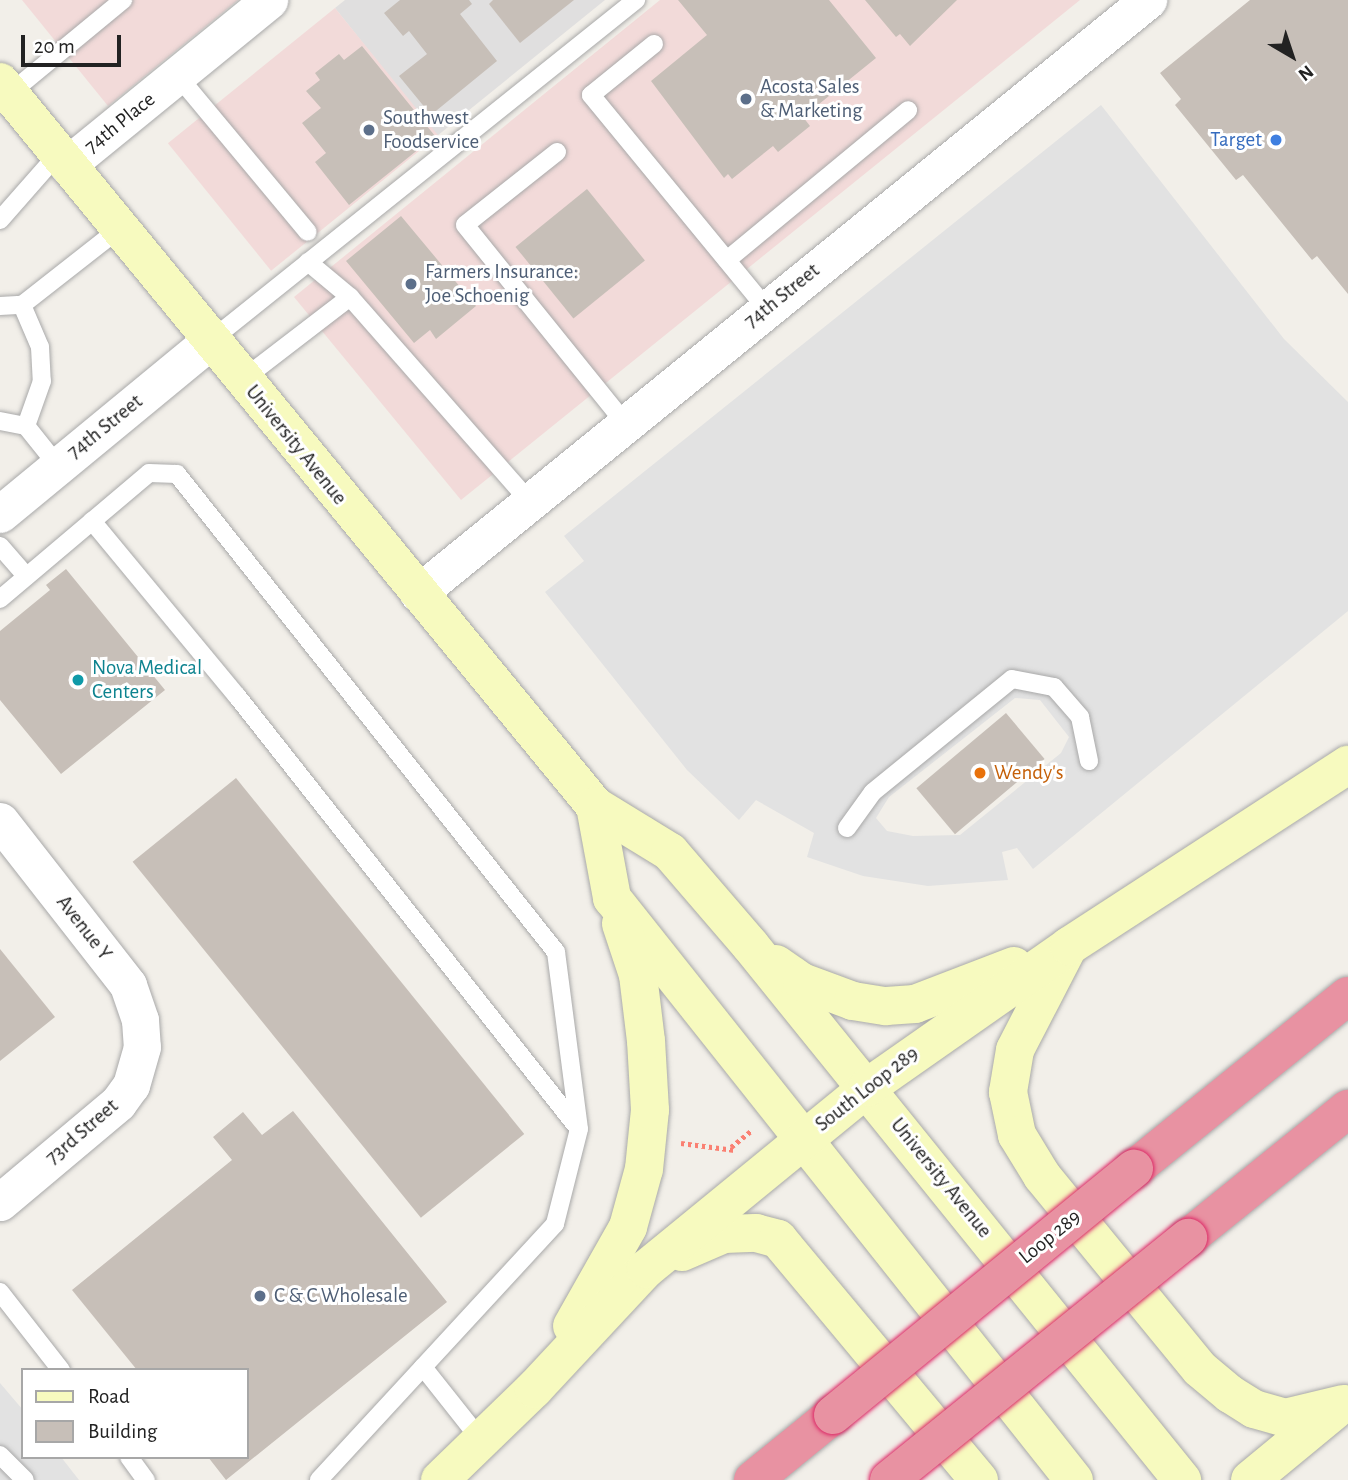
<!DOCTYPE html>
<html>
<head>
<meta charset="utf-8">
<style>
	body { margin:0 }
	#map { position:relative; width:1348px; height:1480px; overflow:hidden; background:#f2efe9; font-family:"Alegreya Sans",sans-serif }
	div>[style] { position:absolute }
	[style*='--x'] { left:calc(var(--x)*1px); top:calc(var(--y)*1px); width:calc(var(--w)*1px); rotate:calc(var(--a)*1deg) }
	.residential>* { inset:0; background:#e0dfdf }
	.commercial>* { inset:0; background:#f2dad9; transform-origin:0 0 }
	.parking>* { inset:0; background:#e2e2e2 }
	.building>* { inset:0; background:#c7bfb8; transform-origin:0 0 }
	.path>* { height:4.5px; margin-top:-2.25px; transform-origin:0; background:repeating-linear-gradient(90deg,#fa8072 0 3.5px,transparent 0 7px) }
	.roads { filter:drop-shadow(0 0 2px #a9a9a9) drop-shadow(0 0 2px #a9a9a9) }
	.service>* { height:18px; margin:-9px; padding:0 9px; transform-origin:9px; border-radius:9px; background:#fff }
	.minor>* { height:37px; margin:-18.5px; padding:0 18.5px; transform-origin:18.5px; border-radius:18.5px; background:#fff }
	.secondary>* { height:38px; margin:-19px; padding:0 19px; transform-origin:19px; border-radius:19px; background:#f7fabf }
	.motorway>* { height:38px; margin:-19px; padding:0 19px; transform-origin:19px; border-radius:19px; background:#e892a2 }
	.bridges { filter:drop-shadow(0 0 2px #dc2a67) drop-shadow(0 0 2px #dc2a67) }
	.motorway-bridge>* { height:38px; margin:-19px; padding:0 19px; transform-origin:19px; border-radius:19px; background:#e892a2 }
	.dots>* { width:19px; height:19px; translate:-50% -50%; box-sizing:border-box; border:4px solid #fff; border-radius:50% }
	span { translate:-50% -50%; white-space:nowrap; text-align:center; line-height:1.15; -webkit-text-stroke:6px #fff; paint-order:stroke }
	.service-label { font-size:21px; color:#4e5e75 }
	.left { translate:0 -50%; text-align:left }
	.street-label { font-size:21px; color:#222 }
	.shop-label { font-size:21px; color:#366cbe }
	.right { translate:-100% -50%; text-align:right }
	.culture-label { font-size:21px; color:#0d838f }
	.food-label { font-size:21px; color:#c56008 }
	.legend { position:absolute; left:21px; top:1368px; width:228px; height:91px; box-sizing:border-box; background:#fff; border:2px solid #a7a7a7; margin:0; padding:9px 12px; list-style:none; font-size:21px; color:#222 }
	.legend li { display:flex; align-items:center; gap:14px; height:35px }
	.legend b { width:35px; border:2px solid #a7a7a7 }
	.north { position:absolute; left:1257px; top:21px; width:70px; height:70px; -webkit-text-stroke:5px #fff; paint-order:stroke; rotate:141deg; font-size:19px; font-weight:700; line-height:28px; text-align:center; color:#222 }
	.north::after { content:''; display:block; margin:auto; width:24px; height:32px; background:#222; clip-path:polygon(50% 0,100% 100%,50% 72%,0 100%) }
	.scale { position:absolute; left:21px; top:35px; width:100px; height:32px; box-sizing:border-box; border:4px solid #222; border-top:0; padding-left:9px; font-size:21px; line-height:24px; white-space:nowrap; color:#222; -webkit-text-stroke:5px #fff; paint-order:stroke }
</style>
</head>
<body>
<div id="map">
	<div class="residential">
		<div style="clip-path:polygon(345px 0,605px 0,437px 136px,335px 8px)"></div>
	</div>
	<div class="commercial">
		<div style="clip-path:polygon(22px 0,238px 0,108px 106px)"></div>
		<div style="clip-path:polygon(660px 0,1080px 0,461px 500px,294px 297px)"></div>
		<div style="left:335px;top:8px;width:164px;height:215px;rotate:51deg"></div>
	</div>
	<div class="parking">
		<div style="clip-path:polygon(evenodd,1101px 105px,1284px 339px,1348px 402px,1348px 611px,1033px 869px,1017px 848px,1002px 852px,1008px 880px,928px 886px,863px 876px,807px 857px,814px 833px,756px 800px,739px 820px,687px 770px,545px 592px,584px 561px,564px 536px,1101px 105px,1015px 698px,1040px 700px,1069px 737px,1061px 753px,960px 835px,913px 836px,887px 831px,876px 818px,889px 797px,1015px 698px)"></div>
		<div style="clip-path:polygon(0 1383px,23px 1410px,23px 1457px,61px 1457px,79px 1480px,0 1480px)"></div>
	</div>
	<div class="building">
		<div style="clip-path:polygon(400px 0,469px 0,472px 4px,460px 14px,497px 61px,431px 115px,399px 76px,427px 54px,409px 31px,403px 36px,384px 13px)"></div>
		<div style="clip-path:polygon(493px 0,574px 0,520px 43px,489px 4px)"></div>
		<div style="clip-path:polygon(678px 0,829px 0,876px 58px,803px 117px,810px 126px,778px 152px,773px 146px,732px 179px,728px 174px,724px 178px,651px 81px,707px 35px)"></div>
		<div style="clip-path:polygon(865px 0,957px 0,910px 46px,900px 34px,896px 37px)"></div>
		<div style="clip-path:polygon(1250px 0,1348px 0,1348px 294px,1317px 256px,1312px 260px,1243px 175px,1236px 180px,1175px 105px,1181px 99px,1160px 73px)"></div>
		<div style="clip-path:polygon(362px 46px,435px 136px,349px 205px,315px 162px,326px 153px,302px 123px,321px 108px,306px 91px,320px 80px,315px 73px,339px 54px,344px 60px)"></div>
		<div style="left:587px;top:189px;width:92px;height:92px;rotate:51deg"></div>
		<div style="clip-path:polygon(401px 216px,476px 306px,436px 339px,430px 330px,414px 343px,346px 261px)"></div>
		<div style="clip-path:polygon(66px 569px,165px 690px,61px 774px,0 700px,0 631px,50px 590px,46px 585px)"></div>
		<div style="left:1006px;top:713px;width:60px;height:117px;rotate:50deg"></div>
		<div style="left:236px;top:778px;width:458px;height:133px;rotate:51deg"></div>
		<div style="clip-path:polygon(0 949px,55px 1017px,0 1061px)"></div>
		<div style="clip-path:polygon(293px 1111px,447px 1302px,226px 1480px,208px 1457px,247px 1457px,247px 1370px,137px 1370px,72px 1290px,232px 1160px,213px 1137px,243px 1112px,262px 1135px)"></div>
	</div>
	<div class="path">
		<div style="--x:681;--y:1143;--w:54;--a:7.4"></div>
		<div style="--x:731;--y:1147;--w:27;--a:-39"></div>
	</div>
	<div class="roads">
		<div class="service">
			<div style="--x:654;--y:44;--w:81;--a:141"></div>
			<div style="--x:591;--y:95;--w:277;--a:50.6"></div>
			<div style="--x:177;--y:75;--w:204;--a:50.2"></div>
			<div style="--x:9;--y:94;--w:148;--a:-39.5"></div>
			<div style="--x:557;--y:152;--w:117;--a:141.6"></div>
			<div style="--x:465;--y:225;--w:255;--a:51.1"></div>
			<div style="--x:0;--y:220;--w:88;--a:-48.7"></div>
			<div style="--x:727;--y:260;--w:235;--a:-39.6"></div>
			<div style="--x:308;--y:262;--w:55;--a:39.8"></div>
			<div style="--x:350;--y:297;--w:273;--a:48.7"></div>
			<div style="--x:22;--y:305;--w:46;--a:66.8"></div>
			<div style="--x:40;--y:347;--w:34;--a:87"></div>
			<div style="--x:42;--y:381;--w:48;--a:109.6"></div>
			<div style="--x:26;--y:426;--w:51;--a:51.3"></div>
			<div style="--x:0;--y:306;--w:22;--a:-3"></div>
			<div style="--x:22;--y:305;--w:123;--a:-38.1"></div>
			<div style="--x:210;--y:341;--w:546;--a:-38.68"></div>
			<div style="--x:242;--y:380;--w:136;--a:-37.5"></div>
			<div style="--x:0;--y:421;--w:26;--a:11"></div>
			<div style="--x:92;--y:521;--w:227;--a:50.4"></div>
			<div style="--x:237;--y:696;--w:550;--a:51.71"></div>
			<div style="--x:0;--y:546;--w:40;--a:49"></div>
			<div style="--x:0;--y:599;--w:195;--a:-40.2"></div>
			<div style="--x:149;--y:473;--w:28;--a:2"></div>
			<div style="--x:177;--y:474;--w:610;--a:51.59"></div>
			<div style="--x:556;--y:952;--w:178;--a:82.6"></div>
			<div style="--x:579;--y:1129;--w:98;--a:104.2"></div>
			<div style="--x:555;--y:1224;--w:348;--a:132.7"></div>
			<div style="--x:847;--y:828;--w:44;--a:-54.2"></div>
			<div style="--x:873;--y:792;--w:179;--a:-39.1"></div>
			<div style="--x:1012;--y:679;--w:43;--a:10.8"></div>
			<div style="--x:1054;--y:687;--w:40;--a:49"></div>
			<div style="--x:1080;--y:717;--w:45;--a:78.4"></div>
			<div style="--x:0;--y:1292;--w:99;--a:52"></div>
			<div style="--x:423;--y:1367;--w:92;--a:51.6"></div>
			<div style="--x:0;--y:1455;--w:35;--a:45"></div>
			<div style="--x:129;--y:1457;--w:29;--a:54"></div>
		</div>
		<div class="minor">
			<div style="--x:67;--y:165;--w:261;--a:-39.2"></div>
			<div style="--x:0;--y:514;--w:272;--a:-39.5"></div>
			<div style="--x:418;--y:593;--w:941;--a:-39.09"></div>
			<div style="--x:0;--y:821;--w:208;--a:52"></div>
			<div style="--x:128;--y:985;--w:37;--a:71"></div>
			<div style="--x:140;--y:1020;--w:27;--a:86"></div>
			<div style="--x:142;--y:1047;--w:40;--a:106"></div>
			<div style="--x:131;--y:1085;--w:22;--a:126"></div>
			<div style="--x:118;--y:1103;--w:154;--a:140"></div>
		</div>
		<div class="secondary">
			<div style="--x:0;--y:82;--w:937;--a:50.59"></div>
			<div style="--x:595;--y:806;--w:88;--a:31.5"></div>
			<div style="--x:670;--y:852;--w:123;--a:49.3"></div>
			<div style="--x:750;--y:945;--w:688;--a:51.08"></div>
			<div style="--x:595;--y:806;--w:94;--a:79.5"></div>
			<div style="--x:612;--y:898;--w:743;--a:51.56"></div>
			<div style="--x:1066;--y:951;--w:111;--a:117.3"></div>
			<div style="--x:1015;--y:1050;--w:43;--a:99.5"></div>
			<div style="--x:1008;--y:1092;--w:44;--a:78.2"></div>
			<div style="--x:1017;--y:1135;--w:48;--a:58.6"></div>
			<div style="--x:1042;--y:1176;--w:249;--a:50.7"></div>
			<div style="--x:1200;--y:1369;--w:39;--a:40"></div>
			<div style="--x:1230;--y:1394;--w:28;--a:32"></div>
			<div style="--x:1254;--y:1409;--w:32;--a:16"></div>
			<div style="--x:1285;--y:1418;--w:60;--a:-13.6"></div>
			<div style="--x:776;--y:964;--w:32;--a:35"></div>
			<div style="--x:802;--y:982;--w:54;--a:20.4"></div>
			<div style="--x:853;--y:1001;--w:33;--a:9"></div>
			<div style="--x:886;--y:1006;--w:29;--a:-4"></div>
			<div style="--x:915;--y:1004;--w:106;--a:-21"></div>
			<div style="--x:682;--y:1252;--w:46;--a:-23.2"></div>
			<div style="--x:724;--y:1234;--w:32;--a:-2"></div>
			<div style="--x:756;--y:1233;--w:23;--a:15"></div>
			<div style="--x:778;--y:1239;--w:314;--a:50.2"></div>
			<div style="--x:572;--y:1326;--w:114;--a:-60.5"></div>
			<div style="--x:628;--y:1227;--w:60;--a:-74.6"></div>
			<div style="--x:644;--y:1169;--w:59;--a:-84.2"></div>
			<div style="--x:650;--y:1110;--w:69;--a:-93.3"></div>
			<div style="--x:646;--y:1041;--w:66;--a:-96.9"></div>
			<div style="--x:638;--y:975;--w:54;--a:-108.4"></div>
			<div style="--x:440;--y:1480;--w:131;--a:-44.1"></div>
			<div style="--x:534;--y:1389;--w:164;--a:-47"></div>
			<div style="--x:646;--y:1269;--w:287;--a:-39.3"></div>
			<div style="--x:868;--y:1087;--w:246;--a:-35"></div>
			<div style="--x:1069;--y:946;--w:333;--a:-33"></div>
			<div style="--x:1250;--y:1480;--w:110;--a:-39.5"></div>
		</div>
		<div class="motorway">
			<div style="--x:1134;--y:1169;--w:275;--a:-39"></div>
			<div style="--x:1188;--y:1238;--w:206;--a:-38.9"></div>
			<div style="--x:753;--y:1480;--w:103;--a:-39.1"></div>
		</div>
	</div>
	<div class="bridges">
		<div class="motorway-bridge">
			<div style="--x:833;--y:1415;--w:389;--a:-39.3"></div>
			<div style="--x:889;--y:1480;--w:385;--a:-39"></div>
		</div>
	</div>
	<div class="dots">
		<div style="left:746px;top:99px;background:#5c6f8a"></div>
		<div style="left:369px;top:130px;background:#5c6f8a"></div>
		<div style="left:1276px;top:140px;background:#3f7fe0"></div>
		<div style="left:411px;top:284px;background:#5c6f8a"></div>
		<div style="left:78px;top:680px;background:#0f9aa8"></div>
		<div style="left:980px;top:773px;background:#e8710a"></div>
		<div style="left:260px;top:1296px;background:#5c6f8a"></div>
	</div>
	<div class="service-label">
		<span class="left" style="left:760px;top:99px">Acosta Sales<br>&amp; Marketing</span>
		<span class="left" style="left:383px;top:130px">Southwest<br>Foodservice</span>
		<span class="left" style="left:425px;top:284px">Farmers Insurance:<br>Joe Schoenig</span>
		<span class="left" style="left:274px;top:1296px">C &amp; C Wholesale</span>
	</div>
	<div class="street-label">
		<span style="left:120px;top:123px;rotate:-39deg">74th Place</span>
		<span style="left:782px;top:296px;rotate:-39deg">74th Street</span>
		<span style="left:105px;top:427px;rotate:-39deg">74th Street</span>
		<span style="left:296px;top:445px;rotate:51deg">University Avenue</span>
		<span style="left:84px;top:928px;rotate:52deg">Avenue Y</span>
		<span style="left:867px;top:1089px;rotate:-38deg">South Loop 289</span>
		<span style="left:82px;top:1132px;rotate:-41deg">73rd Street</span>
		<span style="left:941px;top:1178px;rotate:51deg">University Avenue</span>
		<span style="left:1050px;top:1237px;rotate:-39deg">Loop 289</span>
	</div>
	<div class="shop-label">
		<span class="right" style="left:1262px;top:140px">Target</span>
	</div>
	<div class="culture-label">
		<span class="left" style="left:92px;top:680px">Nova Medical<br>Centers</span>
	</div>
	<div class="food-label">
		<span class="left" style="left:994px;top:773px">Wendy's</span>
	</div>
	<ul class="legend">
	<li><b style="height:9px;background:#f7fabf"></b>Road</li>
	<li><b style="height:19px;background:#c7bfb8"></b>Building</li>
	</ul>
	<div class="north">N</div>
	<div class="scale">20 m</div>
</div>
</body>
</html>
